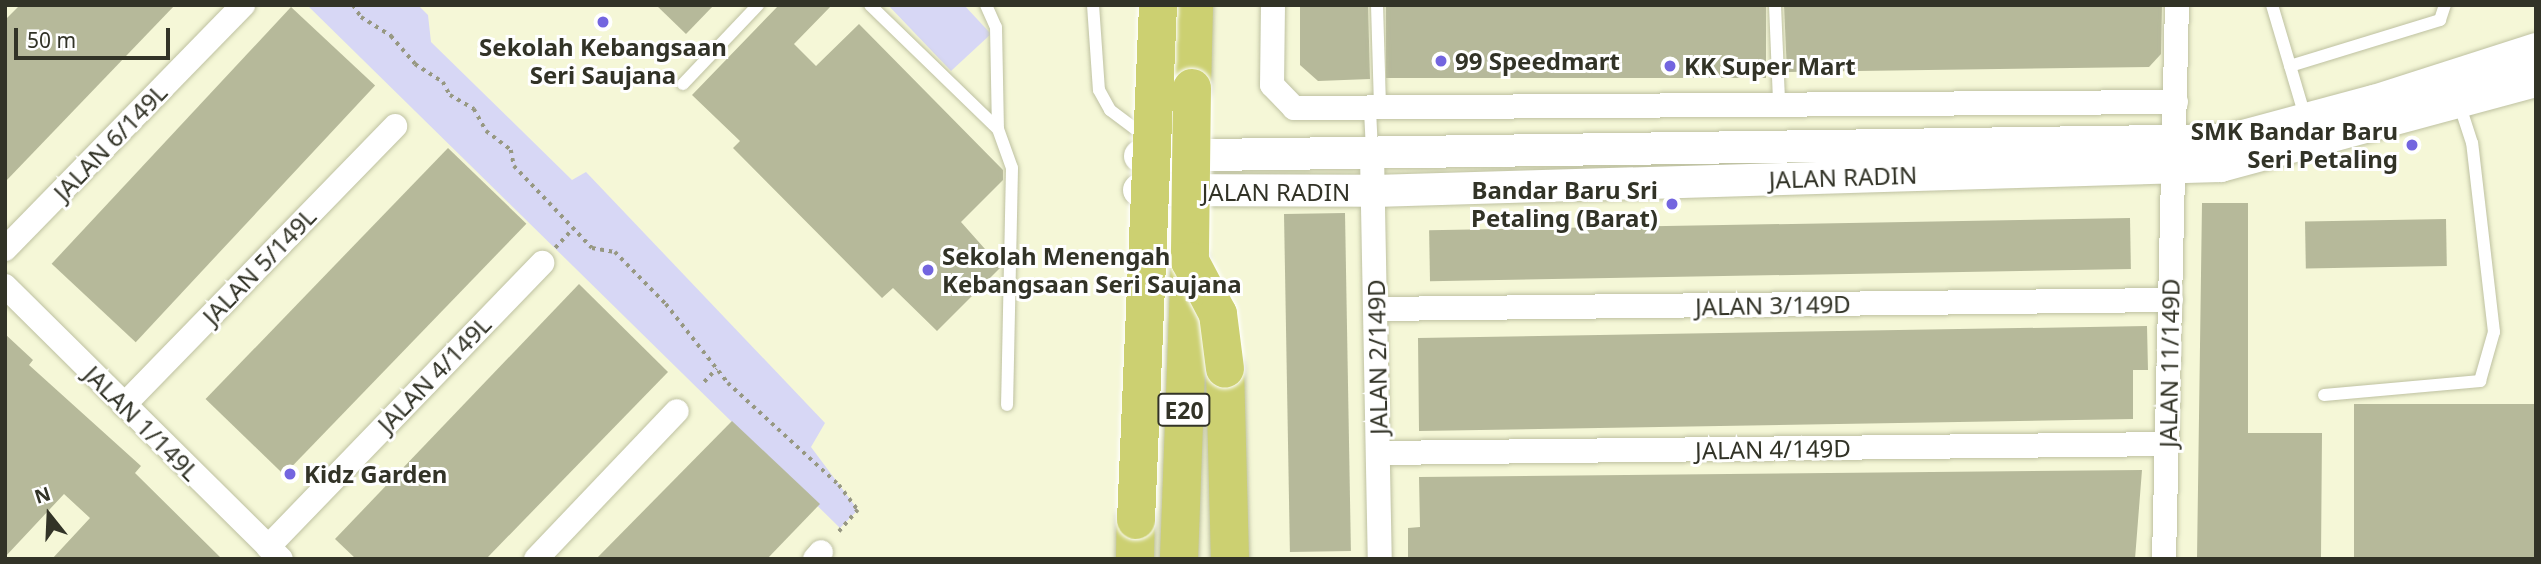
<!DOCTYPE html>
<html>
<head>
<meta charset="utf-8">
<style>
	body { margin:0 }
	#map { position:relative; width:2541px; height:564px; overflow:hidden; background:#f5f7d7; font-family:"Noto Sans",sans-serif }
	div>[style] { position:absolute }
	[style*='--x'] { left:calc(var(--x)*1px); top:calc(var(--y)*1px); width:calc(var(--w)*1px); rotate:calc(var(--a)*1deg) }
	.green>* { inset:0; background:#d7d7f5 }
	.building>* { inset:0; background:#b6b99a; transform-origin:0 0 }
	.path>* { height:3.5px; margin-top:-1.75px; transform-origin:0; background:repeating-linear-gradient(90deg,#979882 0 3.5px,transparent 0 8.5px) }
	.roads { filter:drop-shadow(0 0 2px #bec1a1) drop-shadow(0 0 2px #bec1a1) }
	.service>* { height:12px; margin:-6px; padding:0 6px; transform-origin:6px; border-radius:6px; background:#fff }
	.minor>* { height:24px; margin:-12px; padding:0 12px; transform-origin:12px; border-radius:12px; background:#fff }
	.tertiary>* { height:32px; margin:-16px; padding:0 16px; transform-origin:16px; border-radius:16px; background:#fff }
	.motorway>* { height:38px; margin:-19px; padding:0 19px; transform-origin:19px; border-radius:19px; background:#ccd071 }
	.bridges { filter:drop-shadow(0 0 2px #fff) drop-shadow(0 0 2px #fff) }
	.motorway-bridge>* { height:38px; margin:-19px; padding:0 19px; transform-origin:19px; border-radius:19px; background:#ccd071 }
	.dots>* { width:19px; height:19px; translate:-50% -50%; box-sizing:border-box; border:4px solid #fff; border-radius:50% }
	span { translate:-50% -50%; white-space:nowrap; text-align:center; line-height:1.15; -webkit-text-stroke:6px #fff; paint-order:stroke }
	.shield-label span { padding:2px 5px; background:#fff; border:2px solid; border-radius:5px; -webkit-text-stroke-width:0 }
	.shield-label { font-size:23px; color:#323327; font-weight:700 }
	.poi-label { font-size:24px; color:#323327; font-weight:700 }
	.left { translate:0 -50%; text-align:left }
	.right { translate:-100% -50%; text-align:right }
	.street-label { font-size:24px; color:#323327 }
	.frame { position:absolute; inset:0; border:7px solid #323327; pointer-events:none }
	.north { position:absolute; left:14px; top:480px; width:70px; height:70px; -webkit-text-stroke:5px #fff; paint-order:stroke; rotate:342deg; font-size:19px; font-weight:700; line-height:28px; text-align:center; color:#323327 }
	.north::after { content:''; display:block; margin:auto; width:24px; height:32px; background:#323327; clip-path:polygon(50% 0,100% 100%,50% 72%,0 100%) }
	.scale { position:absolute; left:14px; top:28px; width:156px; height:32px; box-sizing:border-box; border:4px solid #323327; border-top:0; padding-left:9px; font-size:21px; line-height:24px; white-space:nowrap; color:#323327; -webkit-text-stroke:5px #fff; paint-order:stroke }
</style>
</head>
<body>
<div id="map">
	<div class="green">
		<div style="clip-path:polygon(307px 5px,418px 5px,428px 15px,431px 42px,572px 180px,586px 172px,825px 423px,811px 447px,858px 510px,840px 528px)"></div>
		<div style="clip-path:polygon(888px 5px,964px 5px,991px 34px,951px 71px)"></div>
	</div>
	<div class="building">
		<div style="clip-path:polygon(20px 5px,175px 5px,5px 182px,5px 20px)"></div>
		<div style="clip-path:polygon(656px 5px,714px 5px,686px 34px)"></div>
		<div style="clip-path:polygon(779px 5px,832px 5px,794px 44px,816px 66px,859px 24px,1003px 170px,1003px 180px,961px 222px,1001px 267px,937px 331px,893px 288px,882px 298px,733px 148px,740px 141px,692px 95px)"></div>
		<div style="clip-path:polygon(1300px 5px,1368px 5px,1370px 79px,1318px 81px,1300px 65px)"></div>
		<div style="left:1386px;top:5px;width:380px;height:73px"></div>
		<div style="clip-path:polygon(1784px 5px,2162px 5px,2161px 54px,2149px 67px,1787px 72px)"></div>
		<div style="left:291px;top:7px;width:115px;height:351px;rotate:43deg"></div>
		<div style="left:448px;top:148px;width:109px;height:349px;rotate:44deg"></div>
		<div style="clip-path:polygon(2202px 203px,2248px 203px,2248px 433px,2322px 433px,2321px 559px,2197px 559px)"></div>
		<div style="left:1345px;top:213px;width:338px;height:61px;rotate:89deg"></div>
		<div style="left:2130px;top:218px;width:51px;height:701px;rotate:89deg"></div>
		<div style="left:2446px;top:219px;width:47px;height:141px;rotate:89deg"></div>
		<div style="clip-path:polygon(579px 284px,668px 372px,486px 559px,356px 559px,335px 539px)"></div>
		<div style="clip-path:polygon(2147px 326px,2148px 370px,2133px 370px,2133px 419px,1419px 431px,1418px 338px)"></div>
		<div style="clip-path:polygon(5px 334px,33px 360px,29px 365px,141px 466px,135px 473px,222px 559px,52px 559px,90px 518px,64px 494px,5px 557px)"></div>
		<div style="left:2354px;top:404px;width:182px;height:155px"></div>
		<div style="clip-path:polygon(732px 421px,820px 504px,767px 559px,596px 559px)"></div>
		<div style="clip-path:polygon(2142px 470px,2135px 559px,1408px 559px,1408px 528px,1420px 527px,1419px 477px)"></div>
	</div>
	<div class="path">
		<div style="--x:353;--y:5;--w:14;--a:56"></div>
		<div style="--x:361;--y:17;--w:36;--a:32"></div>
		<div style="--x:391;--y:36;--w:37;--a:49"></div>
		<div style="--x:415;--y:64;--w:33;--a:33"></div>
		<div style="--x:443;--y:82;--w:15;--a:62"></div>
		<div style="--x:450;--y:95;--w:28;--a:30"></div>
		<div style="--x:474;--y:109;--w:25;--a:61"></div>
		<div style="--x:486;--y:131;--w:31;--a:37"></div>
		<div style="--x:511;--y:150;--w:16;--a:79"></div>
		<div style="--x:514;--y:166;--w:113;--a:46.4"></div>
		<div style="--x:592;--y:248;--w:23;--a:10"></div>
		<div style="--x:615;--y:252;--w:73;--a:45.6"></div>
		<div style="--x:666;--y:304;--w:100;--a:51.9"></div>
		<div style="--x:728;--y:383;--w:151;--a:42.6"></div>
		<div style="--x:839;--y:485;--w:31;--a:53"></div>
		<div style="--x:858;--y:510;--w:33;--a:131"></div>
		<div style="--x:555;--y:248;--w:26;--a:-47"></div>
		<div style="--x:704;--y:382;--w:18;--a:-47"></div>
	</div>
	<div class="roads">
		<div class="service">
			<div style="--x:870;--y:5;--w:178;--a:44.1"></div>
			<div style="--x:986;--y:5;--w:24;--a:66"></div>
			<div style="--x:996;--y:27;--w:102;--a:88.9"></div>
			<div style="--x:998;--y:129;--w:41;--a:70.3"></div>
			<div style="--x:1012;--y:168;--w:237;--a:91.2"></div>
			<div style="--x:1093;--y:5;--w:85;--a:86"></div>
			<div style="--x:1099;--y:90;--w:23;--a:61"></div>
			<div style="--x:1110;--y:110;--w:40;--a:37"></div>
			<div style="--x:1377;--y:5;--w:104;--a:88.3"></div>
			<div style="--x:1775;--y:5;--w:97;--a:87.6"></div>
			<div style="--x:2272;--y:5;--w:120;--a:73.5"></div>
			<div style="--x:2290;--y:66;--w:157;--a:-17"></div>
			<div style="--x:2440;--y:20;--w:16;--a:-72"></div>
			<div style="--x:683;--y:84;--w:109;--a:-46.5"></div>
			<div style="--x:1370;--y:110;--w:41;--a:87.2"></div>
			<div style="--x:2324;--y:395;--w:157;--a:-5.1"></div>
			<div style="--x:2480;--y:381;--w:51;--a:-74.1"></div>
			<div style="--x:2494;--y:332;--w:190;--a:-96.6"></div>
			<div style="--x:2472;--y:143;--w:42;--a:-108"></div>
		</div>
		<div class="minor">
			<div style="--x:1273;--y:5;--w:80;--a:90.7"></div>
			<div style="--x:1272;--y:85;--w:32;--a:46"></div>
			<div style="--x:1294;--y:108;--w:882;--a:-0.39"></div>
			<div style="--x:1372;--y:155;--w:404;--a:88.9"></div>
			<div style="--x:5;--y:249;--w:341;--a:-45.7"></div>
			<div style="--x:5;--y:286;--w:388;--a:44.7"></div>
			<div style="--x:1376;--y:309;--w:795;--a:-0.65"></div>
			<div style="--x:124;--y:405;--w:389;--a:-45.8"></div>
			<div style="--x:1378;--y:453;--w:789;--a:-0.65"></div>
			<div style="--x:268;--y:547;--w:395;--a:-46"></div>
			<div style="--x:536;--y:559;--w:204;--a:-46.4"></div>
			<div style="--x:815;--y:559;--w:9;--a:-49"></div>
			<div style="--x:2164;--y:559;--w:554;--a:-88.66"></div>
		</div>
		<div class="tertiary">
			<div style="--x:1140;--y:156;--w:1088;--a:-0.84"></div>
			<div style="--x:2228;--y:140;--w:151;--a:-15"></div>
			<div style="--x:2374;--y:101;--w:170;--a:-17.8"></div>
			<div style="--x:1139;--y:190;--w:235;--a:0.2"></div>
			<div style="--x:1374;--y:191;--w:847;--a:-1.69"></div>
			<div style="--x:2221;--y:166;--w:326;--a:-15.1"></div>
		</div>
		<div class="motorway">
			<div style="--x:1192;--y:88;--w:83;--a:-88.6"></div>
			<div style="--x:1225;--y:369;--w:190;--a:88.5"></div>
			<div style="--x:1135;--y:559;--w:39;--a:-89"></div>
			<div style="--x:1179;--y:559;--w:298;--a:-87.9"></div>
		</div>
	</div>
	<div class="bridges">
		<div class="motorway-bridge">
			<div style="--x:1192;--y:88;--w:173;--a:90.7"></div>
			<div style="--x:1190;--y:261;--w:60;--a:62.2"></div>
			<div style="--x:1218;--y:314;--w:55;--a:82.7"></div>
			<div style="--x:1136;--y:520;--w:515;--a:-87.55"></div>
		</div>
	</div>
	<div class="dots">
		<div style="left:603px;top:22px;background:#7365df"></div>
		<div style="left:1441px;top:61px;background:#7365df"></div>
		<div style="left:1670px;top:66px;background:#7365df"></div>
		<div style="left:2412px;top:145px;background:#7365df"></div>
		<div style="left:1672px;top:204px;background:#7365df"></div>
		<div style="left:928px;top:270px;background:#7365df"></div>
		<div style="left:290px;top:474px;background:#7365df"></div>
	</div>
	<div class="shield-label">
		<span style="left:1184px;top:410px">E20</span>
	</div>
	<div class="poi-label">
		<span style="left:603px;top:61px">Sekolah Kebangsaan<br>Seri Saujana</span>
		<span class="left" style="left:1455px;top:61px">99 Speedmart</span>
		<span class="left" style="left:1684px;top:66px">KK Super Mart</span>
		<span class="right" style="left:2398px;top:145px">SMK Bandar Baru<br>Seri Petaling</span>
		<span class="right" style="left:1658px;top:204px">Bandar Baru Sri<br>Petaling (Barat)</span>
		<span class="left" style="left:942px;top:270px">Sekolah Menengah<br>Kebangsaan Seri Saujana</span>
		<span class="left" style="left:304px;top:474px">Kidz Garden</span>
	</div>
	<div class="street-label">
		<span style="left:110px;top:142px;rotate:-46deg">JALAN 6/149L</span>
		<span style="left:1843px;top:177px;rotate:-2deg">JALAN RADIN</span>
		<span style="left:1276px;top:192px">JALAN RADIN</span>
		<span style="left:259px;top:266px;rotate:-46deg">JALAN 5/149L</span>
		<span style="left:1773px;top:305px;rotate:-1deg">JALAN 3/149D</span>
		<span style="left:1377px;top:357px;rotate:-91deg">JALAN 2/149D</span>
		<span style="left:2169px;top:363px;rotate:-89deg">JALAN 11/149D</span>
		<span style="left:434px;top:374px;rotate:-46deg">JALAN 4/149L</span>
		<span style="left:142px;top:423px;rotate:45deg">JALAN 1/149L</span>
		<span style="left:1773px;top:449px;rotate:-1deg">JALAN 4/149D</span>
	</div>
	<div class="frame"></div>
	<div class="north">N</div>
	<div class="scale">50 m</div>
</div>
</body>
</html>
